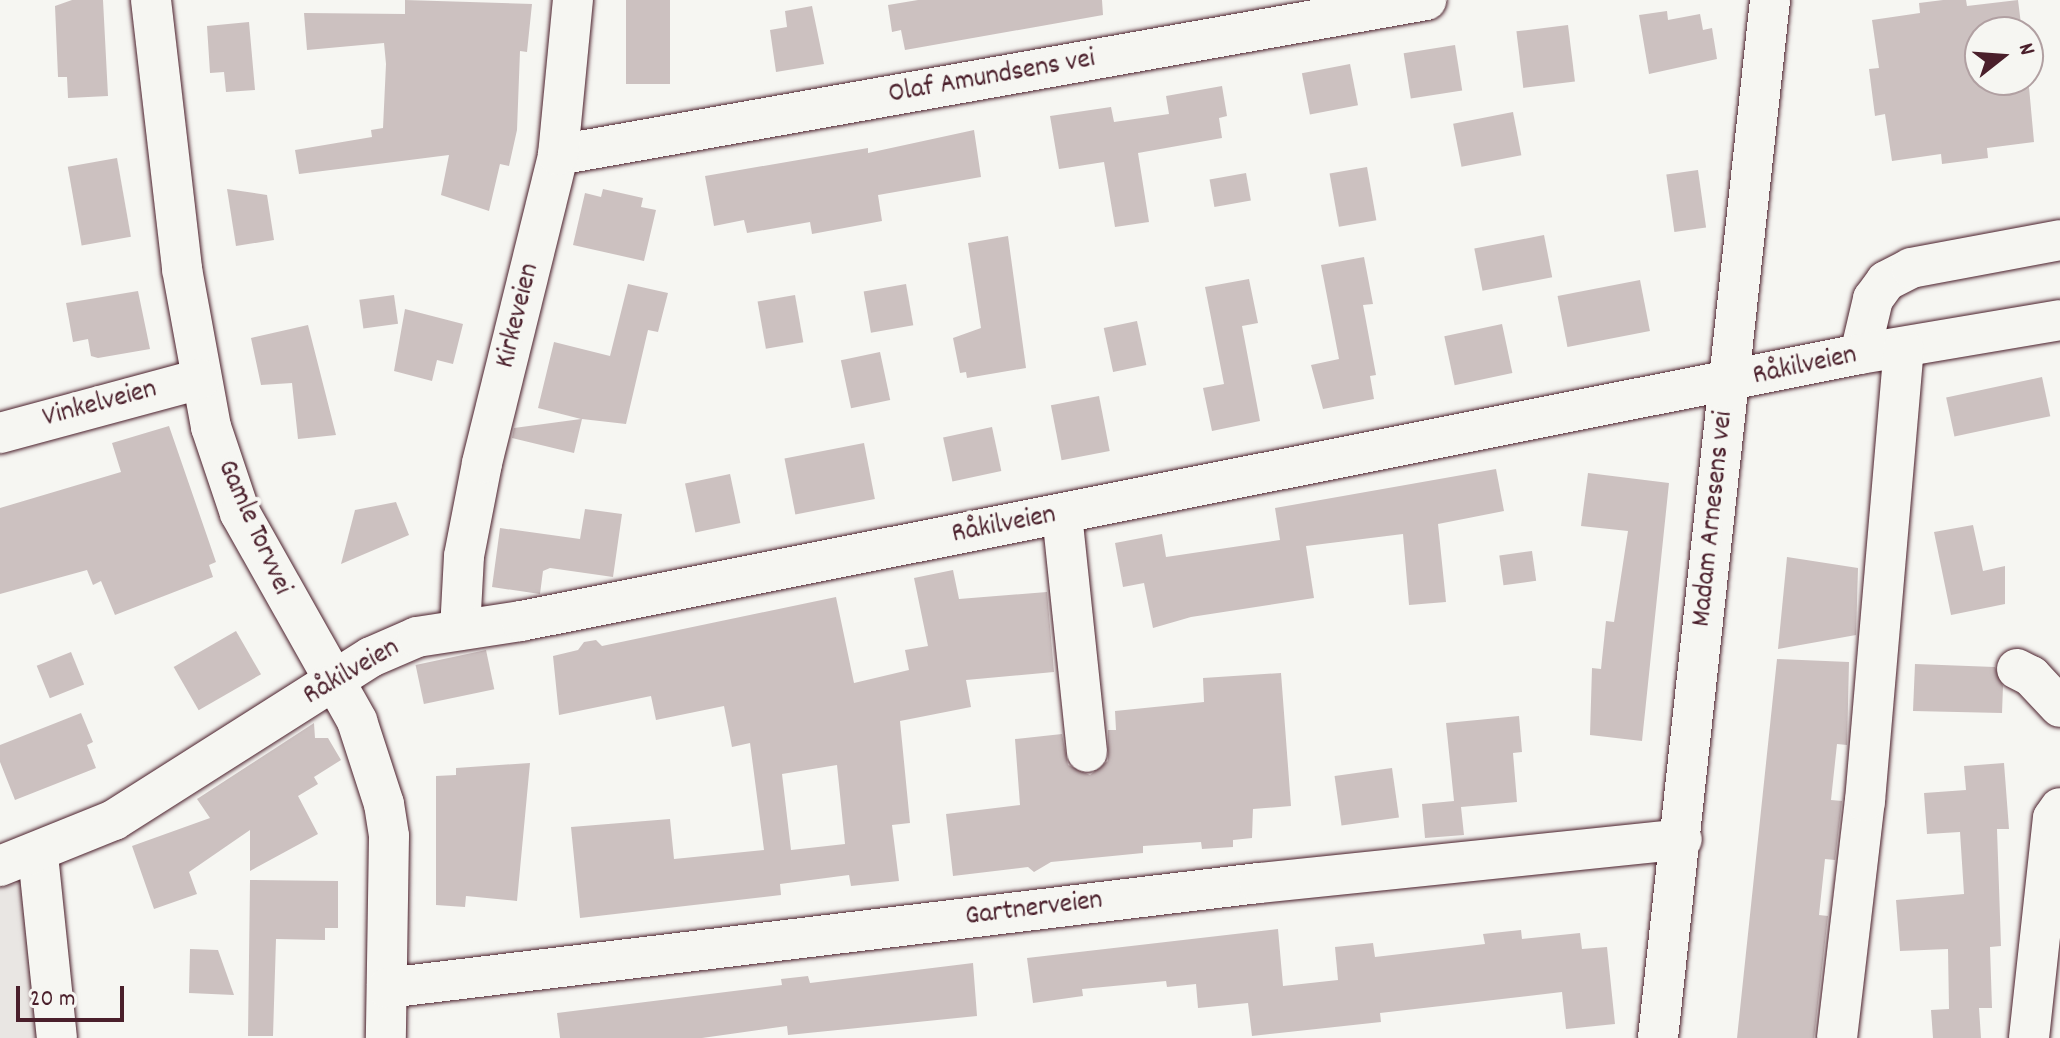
<!DOCTYPE html>
<html>
<head>
<meta charset="utf-8">
<style>
	body { margin:0 }
	#map { position:relative; width:2060px; height:1038px; overflow:hidden; background:#f6f6f2; font-family:Dekko,sans-serif }
	div>[style] { position:absolute }
	[style*='--x'] { left:calc(var(--x)*1px); top:calc(var(--y)*1px); width:calc(var(--w)*1px); rotate:calc(var(--a)*1deg) }
	.built>* { inset:0; background:#e9e6e3 }
	.building>* { inset:0; background:#ccc1c0; transform-origin:0 0 }
	.roads { filter:drop-shadow(0 0 2px #4a1f2b) drop-shadow(0 0 2px #4a1f2b) }
	.minor>* { height:40px; margin:-20px; padding:0 20px; transform-origin:20px; border-radius:20px; background:#f6f6f2 }
	span { translate:-50% -50%; white-space:nowrap; text-align:center; line-height:1.15; -webkit-text-stroke:8px #f6f6f2; paint-order:stroke }
	.street-label { font-size:28px; color:#4a1f2b }
	.north { position:absolute; left:1964px; top:16px; width:80px; height:80px; box-sizing:border-box; background:#f6f6f2; border:2px solid #b1a0a2; border-radius:50%; rotate:73deg; font-size:22px; font-weight:700; line-height:32px; text-align:center; color:#4a1f2b }
	.north::after { content:''; display:block; margin:auto; width:28px; height:36px; background:#4a1f2b; clip-path:polygon(50% 0,100% 100%,50% 72%,0 100%) }
	.scale { position:absolute; left:16px; top:986px; width:108px; height:36px; box-sizing:border-box; border:4px solid #4a1f2b; border-top:0; padding-left:10px; font-size:24px; line-height:28px; white-space:nowrap; color:#4a1f2b; -webkit-text-stroke:6px #f6f6f2; paint-order:stroke }
</style>
</head>
<body>
<div id="map">
	<div class="built">
		<div style="clip-path:polygon(20px 883px,40px 982px,41px 1038px,0 1038px,0 888px)"></div>
	</div>
	<div class="building">
		<div style="clip-path:polygon(72px 0,103px 0,108px 96px,68px 98px,67px 77px,58px 77px,55px 6px)"></div>
		<div style="clip-path:polygon(405px 0,532px 4px,527px 52px,520px 51px,517px 130px,509px 166px,500px 164px,489px 211px,441px 195px,449px 155px,299px 174px,295px 150px,372px 137px,371px 130px,383px 128px,386px 64px,384px 43px,307px 50px,304px 13px,405px 14px)"></div>
		<div style="left:626px;top:0;width:44px;height:84px"></div>
		<div style="clip-path:polygon(918px 0,1102px 0,1103px 15px,905px 50px,901px 30px,892px 32px,888px 5px)"></div>
		<div style="clip-path:polygon(1943px 0,1966px 0,1967px 6px,2018px 0,2022px 32px,1980px 32px,1980px 80px,2028px 80px,2028px 76px,2034px 142px,1987px 148px,1988px 158px,1942px 164px,1941px 154px,1892px 161px,1885px 114px,1875px 116px,1869px 69px,1879px 68px,1872px 20px,1920px 13px,1919px 3px)"></div>
		<div style="clip-path:polygon(812px 6px,824px 64px,776px 72px,770px 30px,787px 27px,785px 11px)"></div>
		<div style="clip-path:polygon(1667px 11px,1668px 20px,1700px 14px,1703px 30px,1712px 28px,1717px 59px,1649px 74px,1639px 15px)"></div>
		<div style="clip-path:polygon(249px 22px,255px 90px,226px 92px,224px 72px,210px 73px,207px 26px)"></div>
		<div style="left:1568px;top:25px;width:57px;height:52px;rotate:83deg"></div>
		<div style="left:1455px;top:45px;width:46px;height:52px;rotate:81deg"></div>
		<div style="left:1350px;top:64px;width:42px;height:49px;rotate:79deg"></div>
		<div style="clip-path:polygon(1222px 86px,1227px 116px,1219px 118px,1222px 138px,1138px 153px,1149px 222px,1115px 227px,1104px 162px,1059px 169px,1050px 116px,1111px 107px,1114px 122px,1169px 114px,1166px 96px)"></div>
		<div style="left:1513px;top:112px;width:44px;height:61px;rotate:79deg"></div>
		<div style="clip-path:polygon(974px 130px,981px 177px,878px 195px,882px 221px,812px 234px,810px 222px,747px 233px,744px 220px,714px 226px,705px 176px,868px 148px,868px 153px)"></div>
		<div style="left:117px;top:158px;width:80px;height:50px;rotate:80deg"></div>
		<div style="left:1367px;top:167px;width:54px;height:38px;rotate:80deg"></div>
		<div style="left:1698px;top:170px;width:58px;height:32px;rotate:82deg"></div>
		<div style="left:1246px;top:173px;width:28px;height:37px;rotate:80deg"></div>
		<div style="clip-path:polygon(227px 189px,267px 195px,274px 240px,236px 246px)"></div>
		<div style="clip-path:polygon(603px 189px,643px 198px,641px 207px,656px 210px,644px 261px,573px 245px,585px 193px,601px 197px)"></div>
		<div style="left:1544px;top:235px;width:43px;height:71px;rotate:79deg"></div>
		<div style="clip-path:polygon(1008px 236px,1026px 368px,967px 378px,966px 372px,960px 373px,953px 338px,981px 328px,968px 243px)"></div>
		<div style="clip-path:polygon(1364px 257px,1373px 304px,1363px 305px,1376px 375px,1370px 376px,1374px 399px,1323px 409px,1311px 365px,1339px 359px,1321px 265px)"></div>
		<div style="clip-path:polygon(1249px 279px,1258px 323px,1242px 326px,1260px 421px,1212px 431px,1203px 388px,1224px 384px,1205px 287px)"></div>
		<div style="left:1640px;top:280px;width:52px;height:84px;rotate:79deg"></div>
		<div style="clip-path:polygon(628px 284px,668px 293px,658px 332px,648px 330px,626px 424px,582px 419px,574px 453px,512px 438px,514px 428px,581px 419px,538px 408px,554px 342px,610px 356px)"></div>
		<div style="left:906px;top:284px;width:42px;height:43px;rotate:80deg"></div>
		<div style="clip-path:polygon(138px 291px,150px 349px,98px 358px,91px 356px,88px 339px,73px 342px,66px 303px)"></div>
		<div style="left:394px;top:295px;width:29px;height:35px;rotate:82deg"></div>
		<div style="left:795px;top:295px;width:48px;height:38px;rotate:80deg"></div>
		<div style="clip-path:polygon(405px 309px,463px 324px,453px 364px,437px 360px,432px 381px,394px 371px)"></div>
		<div style="left:1137px;top:321px;width:45px;height:34px;rotate:78deg"></div>
		<div style="left:1502px;top:324px;width:50px;height:59px;rotate:78deg"></div>
		<div style="clip-path:polygon(308px 325px,336px 435px,298px 439px,292px 383px,261px 385px,251px 338px)"></div>
		<div style="left:880px;top:352px;width:49px;height:40px;rotate:78deg"></div>
		<div style="left:2042px;top:377px;width:40px;height:98px;rotate:78deg"></div>
		<div style="left:1099px;top:396px;width:56px;height:49px;rotate:79deg"></div>
		<div style="clip-path:polygon(169px 426px,216px 562px,209px 565px,213px 577px,115px 615px,101px 581px,93px 585px,87px 570px,0 594px,0 508px,121px 472px,112px 443px)"></div>
		<div style="left:992px;top:427px;width:45px;height:50px;rotate:78deg"></div>
		<div style="left:864px;top:443px;width:57px;height:81px;rotate:79deg"></div>
		<div style="clip-path:polygon(1496px 469px,1504px 511px,1438px 524px,1446px 602px,1409px 605px,1403px 534px,1306px 546px,1314px 598px,1191px 617px,1153px 628px,1144px 583px,1123px 587px,1115px 543px,1162px 534px,1166px 557px,1280px 540px,1275px 508px)"></div>
		<div style="clip-path:polygon(1588px 473px,1669px 483px,1642px 741px,1590px 735px,1592px 668px,1601px 669px,1606px 621px,1614px 622px,1628px 531px,1581px 526px)"></div>
		<div style="left:730px;top:474px;width:50px;height:46px;rotate:78deg"></div>
		<div style="clip-path:polygon(396px 502px,409px 535px,341px 564px,355px 510px)"></div>
		<div style="clip-path:polygon(585px 509px,622px 514px,613px 577px,550px 568px,543px 571px,540px 594px,492px 587px,500px 528px,580px 539px)"></div>
		<div style="clip-path:polygon(1973px 525px,1983px 571px,2005px 566px,2005px 604px,1951px 615px,1934px 532px)"></div>
		<div style="left:1532px;top:551px;width:30px;height:33px;rotate:82deg"></div>
		<div style="clip-path:polygon(1787px 557px,1858px 568px,1856px 635px,1778px 649px)"></div>
		<div style="clip-path:polygon(evenodd,953px 570px,959px 599px,1047px 592px,1054px 672px,966px 680px,971px 707px,900px 721px,910px 823px,892px 825px,899px 881px,851px 886px,849px 875px,780px 884px,781px 895px,580px 918px,571px 827px,670px 819px,674px 859px,764px 850px,750px 743px,732px 747px,724px 706px,656px 720px,651px 696px,559px 715px,553px 656px,578px 650px,584px 642px,596px 640px,602px 646px,836px 597px,854px 683px,909px 670px,905px 650px,928px 646px,914px 578px,953px 570px,837px 765px,845px 844px,791px 850px,782px 774px,837px 765px)"></div>
		<div style="left:236px;top:631px;width:50px;height:72px;rotate:60deg"></div>
		<div style="left:486px;top:650px;width:40px;height:72px;rotate:78deg"></div>
		<div style="left:71px;top:652px;width:35px;height:37px;rotate:68deg"></div>
		<div style="clip-path:polygon(1777px 659px,1849px 662px,1847px 745px,1837px 744px,1831px 800px,1842px 801px,1835px 860px,1825px 859px,1819px 915px,1828px 916px,1814px 1038px,1737px 1038px)"></div>
		<div style="clip-path:polygon(1915px 664px,1995px 667px,2003px 686px,2002px 713px,1913px 711px)"></div>
		<div style="clip-path:polygon(1281px 673px,1291px 806px,1253px 809px,1252px 838px,1233px 840px,1233px 847px,1202px 849px,1201px 842px,1143px 846px,1143px 853px,1051px 862px,1034px 872px,1028px 867px,953px 876px,946px 814px,1020px 805px,1015px 739px,1062px 734px,1068px 765px,1090px 775px,1108px 761px,1108px 730px,1116px 730px,1115px 711px,1204px 702px,1203px 678px)"></div>
		<div style="clip-path:polygon(81px 713px,93px 742px,87px 745px,96px 768px,15px 800px,0 762px,0 745px)"></div>
		<div style="clip-path:polygon(1519px 716px,1522px 752px,1513px 753px,1517px 802px,1461px 807px,1464px 835px,1425px 838px,1422px 804px,1454px 801px,1446px 723px)"></div>
		<div style="clip-path:polygon(314px 723px,315px 738px,328px 738px,341px 760px,314px 777px,318px 784px,298px 796px,318px 834px,250px 871px,250px 830px,189px 872px,197px 894px,154px 909px,132px 846px,210px 818px,197px 799px)"></div>
		<div style="clip-path:polygon(530px 763px,517px 901px,466px 896px,465px 907px,436px 905px,436px 776px,456px 775px,456px 768px)"></div>
		<div style="clip-path:polygon(2004px 763px,2009px 829px,1997px 829px,2001px 946px,1990px 947px,1992px 1008px,1979px 1008px,1981px 1038px,1933px 1038px,1931px 1010px,1949px 1009px,1948px 949px,1900px 951px,1896px 900px,1964px 894px,1960px 832px,1927px 834px,1924px 793px,1966px 790px,1964px 766px)"></div>
		<div style="left:1392px;top:768px;width:50px;height:58px;rotate:82deg"></div>
		<div style="clip-path:polygon(250px 880px,338px 881px,338px 928px,325px 928px,325px 940px,276px 939px,273px 1036px,248px 1036px)"></div>
		<div style="clip-path:polygon(1278px 929px,1283px 986px,1338px 980px,1335px 947px,1373px 943px,1375px 957px,1485px 944px,1483px 934px,1521px 930px,1522px 939px,1580px 933px,1582px 949px,1607px 947px,1615px 1024px,1566px 1029px,1562px 992px,1380px 1013px,1381px 1022px,1252px 1036px,1248px 1003px,1198px 1008px,1196px 984px,1167px 987px,1166px 981px,1082px 989px,1083px 996px,1033px 1003px,1027px 958px)"></div>
		<div style="clip-path:polygon(190px 949px,218px 950px,234px 995px,189px 993px)"></div>
		<div style="clip-path:polygon(973px 963px,977px 1016px,788px 1035px,787px 1026px,702px 1038px,560px 1038px,557px 1013px,782px 985px,781px 979px,808px 976px,810px 983px)"></div>
	</div>
	<div class="roads">
		<div class="minor">
			<div style="--x:151;--y:0;--w:271;--a:83.4"></div>
			<div style="--x:182;--y:269;--w:161;--a:79.6"></div>
			<div style="--x:211;--y:427;--w:91;--a:71.4"></div>
			<div style="--x:240;--y:513;--w:239;--a:60.6"></div>
			<div style="--x:357;--y:721;--w:87;--a:72"></div>
			<div style="--x:384;--y:804;--w:32;--a:81"></div>
			<div style="--x:389;--y:836;--w:202;--a:90.9"></div>
			<div style="--x:558;--y:155;--w:882;--a:-10.12"></div>
			<div style="--x:1860;--y:354;--w:57;--a:-76.7"></div>
			<div style="--x:1873;--y:299;--w:22;--a:-54"></div>
			<div style="--x:1886;--y:281;--w:28;--a:-27"></div>
			<div style="--x:1911;--y:268;--w:152;--a:-10.6"></div>
			<div style="--x:0;--y:433;--w:207;--a:-15.1"></div>
			<div style="--x:1062;--y:514;--w:239;--a:84"></div>
			<div style="--x:460;--y:630;--w:74;--a:-86.9"></div>
			<div style="--x:464;--y:556;--w:95;--a:-79"></div>
			<div style="--x:482;--y:463;--w:317;--a:-76.1"></div>
			<div style="--x:558;--y:155;--w:156;--a:-84.5"></div>
			<div style="--x:2017;--y:669;--w:16;--a:27"></div>
			<div style="--x:2031;--y:676;--w:42;--a:46.9"></div>
			<div style="--x:38;--y:855;--w:184;--a:84.1"></div>
			<div style="--x:0;--y:866;--w:123;--a:-22"></div>
			<div style="--x:114;--y:820;--w:304;--a:-32.4"></div>
			<div style="--x:371;--y:657;--w:50;--a:-23.5"></div>
			<div style="--x:417;--y:637;--w:105;--a:-8.7"></div>
			<div style="--x:521;--y:621;--w:1365;--a:-11.28"></div>
			<div style="--x:1860;--y:354;--w:203;--a:-9.6"></div>
			<div style="--x:387;--y:988;--w:878;--a:-6.87"></div>
			<div style="--x:1259;--y:883;--w:425;--a:-5.9"></div>
			<div style="--x:1658;--y:1038;--w:1044;--a:-83.84"></div>
			<div style="--x:1837;--y:1038;--w:239;--a:-83.3"></div>
			<div style="--x:1865;--y:801;--w:453;--a:-85.1"></div>
			<div style="--x:2029;--y:1038;--w:221;--a:-83.8"></div>
			<div style="--x:2053;--y:818;--w:12;--a:-55"></div>
		</div>
	</div>
	<div class="street-label">
		<span style="left:992px;top:78px;rotate:-10deg">Olaf Amundsens vei</span>
		<span style="left:519px;top:316px;rotate:-76deg">Kirkeveien</span>
		<span style="left:1805px;top:367px;rotate:-12deg">Råkilveien</span>
		<span style="left:100px;top:405px;rotate:-15deg">Vinkelveien</span>
		<span style="left:1714px;top:519px;rotate:-84deg">Madam Arnesens vei</span>
		<span style="left:1004px;top:526px;rotate:-11deg">Råkilveien</span>
		<span style="left:253px;top:528px;rotate:66deg">Gamle Torvvei</span>
		<span style="left:352px;top:673px;rotate:-30deg">Råkilveien</span>
		<span style="left:1034px;top:910px;rotate:-7deg">Gartnerveien</span>
	</div>
	<div class="north">N</div>
	<div class="scale">20 m</div>
</div>
</body>
</html>
